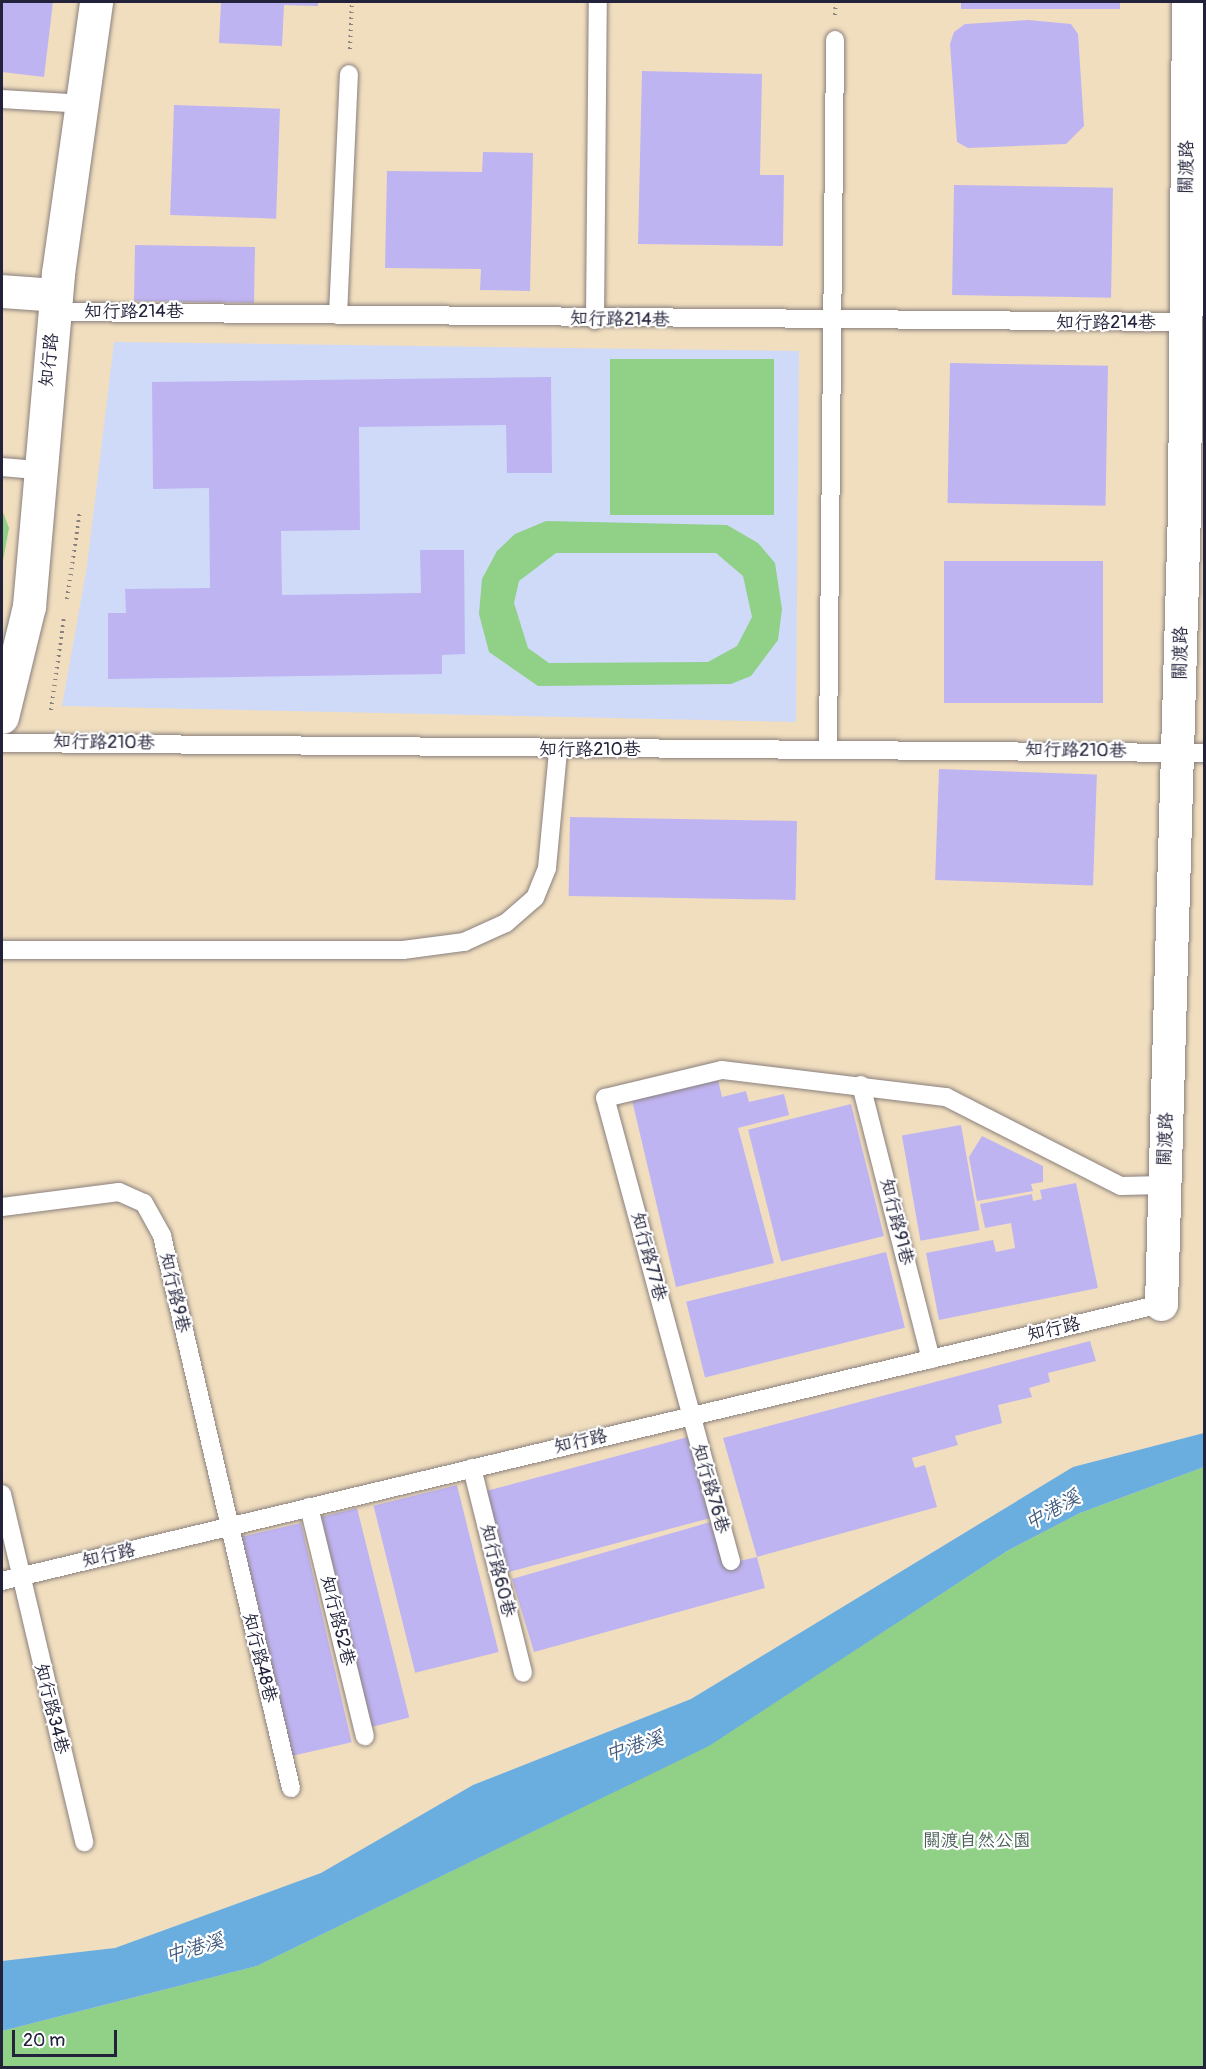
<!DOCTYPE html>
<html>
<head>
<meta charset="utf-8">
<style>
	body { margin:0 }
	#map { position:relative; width:1206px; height:2069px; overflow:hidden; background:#f1debf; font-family:Pangolin,"LXGW WenKai TC",sans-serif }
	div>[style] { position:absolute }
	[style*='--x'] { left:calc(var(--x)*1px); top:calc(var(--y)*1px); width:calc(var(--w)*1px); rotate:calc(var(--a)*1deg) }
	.built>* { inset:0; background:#cfdaf9 }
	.green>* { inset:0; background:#90d087; transform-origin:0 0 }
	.water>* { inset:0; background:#6aaee0 }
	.building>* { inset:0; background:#bfb4f2; transform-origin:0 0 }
	.path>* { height:4px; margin-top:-2px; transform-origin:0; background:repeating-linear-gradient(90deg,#8a807d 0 1.5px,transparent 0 6px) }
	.roads { filter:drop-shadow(0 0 2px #8a807d) drop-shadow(0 0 2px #8a807d) }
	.service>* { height:18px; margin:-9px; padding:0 9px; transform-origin:9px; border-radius:9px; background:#fff }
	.minor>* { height:33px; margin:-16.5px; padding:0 16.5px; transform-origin:16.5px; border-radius:16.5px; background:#fff }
	.tertiary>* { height:33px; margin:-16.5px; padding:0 16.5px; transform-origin:16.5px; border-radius:16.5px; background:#fff }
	span { translate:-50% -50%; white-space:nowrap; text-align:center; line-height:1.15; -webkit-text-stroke:4.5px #fff; paint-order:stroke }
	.street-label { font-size:18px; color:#22223b }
	.park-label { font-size:18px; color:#485f56 }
	.water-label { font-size:20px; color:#3f5a7d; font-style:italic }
	.frame { position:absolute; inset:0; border:3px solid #22223b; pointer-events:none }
	.scale { position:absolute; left:12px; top:2030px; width:105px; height:27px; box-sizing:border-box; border:3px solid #22223b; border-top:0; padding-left:8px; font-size:18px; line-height:21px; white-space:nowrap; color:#22223b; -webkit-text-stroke:4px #fff; paint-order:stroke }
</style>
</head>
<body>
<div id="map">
	<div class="built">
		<div style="clip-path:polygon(114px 342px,799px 351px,796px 722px,62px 706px,87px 566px)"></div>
	</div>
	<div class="green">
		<div style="left:610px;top:359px;width:164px;height:156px"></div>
		<div style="clip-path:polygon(2px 510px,9px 528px,2px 566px)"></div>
		<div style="clip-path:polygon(evenodd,546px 521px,727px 525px,758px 543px,775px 563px,782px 609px,778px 640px,751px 676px,731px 684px,538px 686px,489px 652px,479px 614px,482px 579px,497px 551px,515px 534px,546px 521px,556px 553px,716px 553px,743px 576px,752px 617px,737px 646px,708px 662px,549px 663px,528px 648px,514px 603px,519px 581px,556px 553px)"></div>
		<div style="clip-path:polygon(1204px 1467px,1204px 2067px,2px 2068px,2px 2031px,257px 1966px,708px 1746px,1007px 1551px,1080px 1513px)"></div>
	</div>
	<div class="water">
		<div style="clip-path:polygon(1204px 1433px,1204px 1467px,1080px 1513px,1007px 1551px,709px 1746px,257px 1966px,2px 2031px,2px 1961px,115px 1948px,321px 1873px,473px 1785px,691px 1699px,1073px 1467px)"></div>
	</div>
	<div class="building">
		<div style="clip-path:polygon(2px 2px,53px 2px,44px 77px,2px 72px)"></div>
		<div style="clip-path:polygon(221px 2px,318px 2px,318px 6px,284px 5px,282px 46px,219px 43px)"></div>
		<div style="left:961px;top:2px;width:159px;height:7px"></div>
		<div style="clip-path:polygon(1028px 20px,1071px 24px,1078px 34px,1084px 126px,1066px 144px,968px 148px,957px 142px,950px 44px,954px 32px,965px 24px)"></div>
		<div style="clip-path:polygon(642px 71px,762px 74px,760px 175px,784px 175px,783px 246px,638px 244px)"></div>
		<div style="left:174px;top:105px;width:106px;height:110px;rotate:2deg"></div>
		<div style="clip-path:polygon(483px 152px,533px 153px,530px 291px,480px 290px,481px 269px,385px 268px,387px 171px,482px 172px)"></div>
		<div style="left:954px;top:185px;width:159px;height:110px;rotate:1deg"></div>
		<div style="left:135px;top:245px;width:120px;height:56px;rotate:1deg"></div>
		<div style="left:950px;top:363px;width:158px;height:140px;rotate:1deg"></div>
		<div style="clip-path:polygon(551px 377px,552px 473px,507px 473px,506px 425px,359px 427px,360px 530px,281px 531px,282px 595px,421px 593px,420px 550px,464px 550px,465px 654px,442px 655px,442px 674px,108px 679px,108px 613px,126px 613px,125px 589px,210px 588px,209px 488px,153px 489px,152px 382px)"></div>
		<div style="left:944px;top:561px;width:159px;height:142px"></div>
		<div style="left:939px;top:769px;width:158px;height:111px;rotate:2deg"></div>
		<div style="left:570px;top:817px;width:227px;height:79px;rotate:1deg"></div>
		<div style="clip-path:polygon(718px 1080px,722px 1097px,746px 1091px,749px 1102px,784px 1094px,789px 1115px,738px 1128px,774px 1263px,676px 1287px,632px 1100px)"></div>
		<div style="left:851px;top:1104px;width:136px;height:106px;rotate:76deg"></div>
		<div style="left:961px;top:1125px;width:107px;height:60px;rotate:80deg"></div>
		<div style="clip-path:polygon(982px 1136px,1043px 1166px,1043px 1182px,1031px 1184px,1033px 1191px,977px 1201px,969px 1157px)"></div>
		<div style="clip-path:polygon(1076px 1183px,1098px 1288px,939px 1320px,926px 1253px,993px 1240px,996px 1252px,1015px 1248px,1011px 1223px,985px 1228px,980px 1204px,1032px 1194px,1033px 1201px,1042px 1199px,1040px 1190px)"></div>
		<div style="left:886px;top:1252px;width:78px;height:206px;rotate:76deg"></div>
		<div style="clip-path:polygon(1090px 1341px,1096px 1361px,1048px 1373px,1050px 1382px,1029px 1388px,1032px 1397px,998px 1405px,1002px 1423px,955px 1436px,958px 1445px,912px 1458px,915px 1468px,925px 1465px,937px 1507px,757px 1557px,765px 1588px,534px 1652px,512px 1579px,714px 1521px,726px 1564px,757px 1557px,723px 1438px)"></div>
		<div style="left:688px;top:1437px;width:84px;height:209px;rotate:75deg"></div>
		<div style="left:457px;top:1485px;width:172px;height:86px;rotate:76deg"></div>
		<div style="left:357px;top:1508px;width:216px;height:41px;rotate:76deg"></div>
		<div style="left:301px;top:1523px;width:225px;height:67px;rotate:77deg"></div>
	</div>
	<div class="path">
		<div style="--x:835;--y:15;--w:13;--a:-86"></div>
		<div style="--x:350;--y:49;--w:47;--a:-87.6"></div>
		<div style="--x:67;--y:599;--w:89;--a:-81.6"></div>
		<div style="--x:51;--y:710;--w:93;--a:-82"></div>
	</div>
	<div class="roads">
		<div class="service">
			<div style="--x:2;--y:99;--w:83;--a:3.4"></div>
			<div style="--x:54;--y:312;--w:1131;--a:0.51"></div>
			<div style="--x:338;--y:315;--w:241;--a:-87.4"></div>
			<div style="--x:595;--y:320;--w:318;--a:-89.5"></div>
			<div style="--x:2;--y:467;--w:37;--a:5"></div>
			<div style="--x:2;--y:743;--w:1202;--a:0.48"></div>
			<div style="--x:828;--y:748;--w:708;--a:-89.43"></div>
			<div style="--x:2;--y:950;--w:401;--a:0"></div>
			<div style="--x:403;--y:950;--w:62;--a:-7.5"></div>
			<div style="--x:464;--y:942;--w:46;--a:-24.3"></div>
			<div style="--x:506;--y:923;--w:38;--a:-41"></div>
			<div style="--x:535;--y:898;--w:32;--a:-68"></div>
			<div style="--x:547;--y:868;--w:118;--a:-84.6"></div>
			<div style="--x:861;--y:1085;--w:283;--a:75.7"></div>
			<div style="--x:2;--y:1207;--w:118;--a:-7.3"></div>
			<div style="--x:119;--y:1192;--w:27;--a:24"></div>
			<div style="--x:144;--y:1203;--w:38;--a:61"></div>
			<div style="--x:162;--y:1236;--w:567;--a:76.85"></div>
			<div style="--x:472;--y:1468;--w:211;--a:76"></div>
			<div style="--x:2;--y:1494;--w:358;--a:76.7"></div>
			<div style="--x:309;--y:1507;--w:236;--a:76.3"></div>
			<div style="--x:731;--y:1561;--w:480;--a:-105.2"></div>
			<div style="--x:605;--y:1098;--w:120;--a:-13.5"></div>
			<div style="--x:722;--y:1070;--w:226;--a:6.9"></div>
			<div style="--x:946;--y:1097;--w:196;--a:27"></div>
			<div style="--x:1121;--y:1186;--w:43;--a:-1.3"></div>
			<div style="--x:2;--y:1581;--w:1192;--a:-13.44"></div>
		</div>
		<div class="minor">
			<div style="--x:2;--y:291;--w:54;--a:4.2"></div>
			<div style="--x:1161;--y:1304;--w:795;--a:-88.34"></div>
			<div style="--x:1184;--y:509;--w:507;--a:-89.55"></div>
		</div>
		<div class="tertiary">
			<div style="--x:2;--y:717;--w:114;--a:-76.3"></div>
			<div style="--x:29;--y:606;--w:334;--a:-85"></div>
			<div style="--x:58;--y:273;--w:274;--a:-82"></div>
		</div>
	</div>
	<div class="street-label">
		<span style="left:1187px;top:167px;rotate:-89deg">關渡路</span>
		<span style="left:134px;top:312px">知行路214巷</span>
		<span style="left:620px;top:320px;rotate:1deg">知行路214巷</span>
		<span style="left:1106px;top:323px">知行路214巷</span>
		<span style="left:50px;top:360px;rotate:-84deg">知行路</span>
		<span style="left:1181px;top:653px;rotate:-89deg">關渡路</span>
		<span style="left:104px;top:743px;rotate:1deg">知行路210巷</span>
		<span style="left:590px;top:750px">知行路210巷</span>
		<span style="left:1076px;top:751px;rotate:1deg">知行路210巷</span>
		<span style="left:1166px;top:1139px;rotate:-88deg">關渡路</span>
		<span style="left:896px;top:1222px;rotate:76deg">知行路91巷</span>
		<span style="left:648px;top:1257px;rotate:75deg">知行路77巷</span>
		<span style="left:174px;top:1293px;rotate:77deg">知行路9巷</span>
		<span style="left:1054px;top:1330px;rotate:-13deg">知行路</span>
		<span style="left:581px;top:1442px;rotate:-13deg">知行路</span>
		<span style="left:710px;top:1489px;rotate:74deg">知行路76巷</span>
		<span style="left:109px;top:1556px;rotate:-13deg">知行路</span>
		<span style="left:497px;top:1571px;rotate:76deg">知行路60巷</span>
		<span style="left:337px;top:1621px;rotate:76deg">知行路52巷</span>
		<span style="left:259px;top:1658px;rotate:76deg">知行路48巷</span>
		<span style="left:51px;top:1709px;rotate:76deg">知行路34巷</span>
	</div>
	<div class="park-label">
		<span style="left:977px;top:1841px">關渡自然公園</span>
	</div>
	<div class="water-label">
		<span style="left:1052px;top:1510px;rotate:-29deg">中港溪</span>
		<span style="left:634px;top:1746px;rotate:-17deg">中港溪</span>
		<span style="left:194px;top:1948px;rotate:-16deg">中港溪</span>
	</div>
	<div class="frame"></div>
	<div class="scale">20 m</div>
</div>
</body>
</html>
